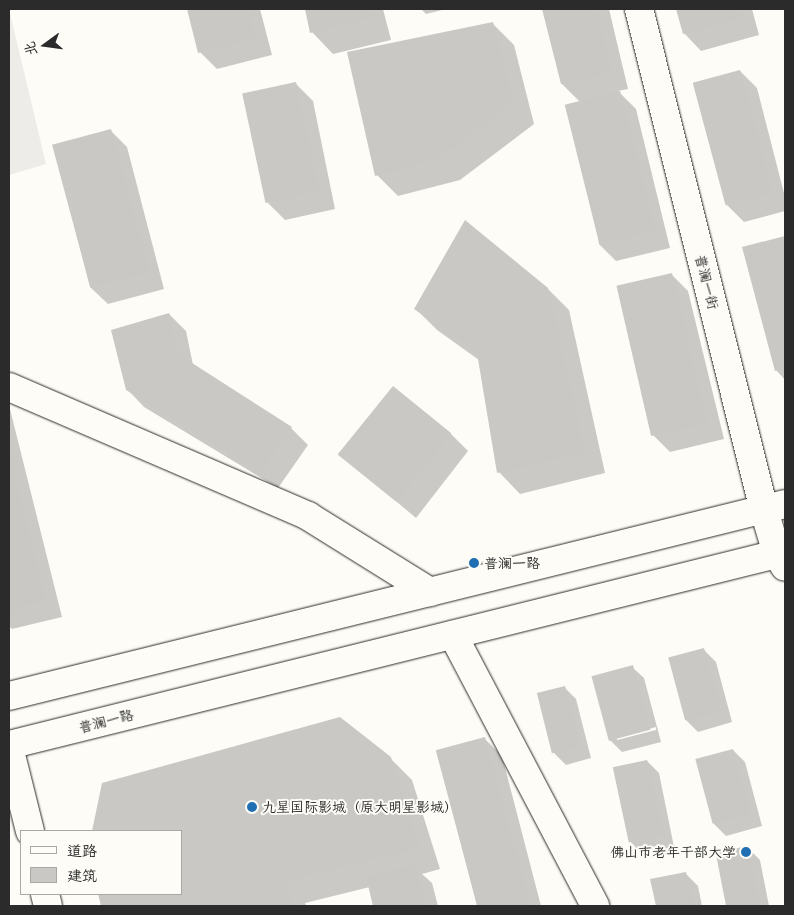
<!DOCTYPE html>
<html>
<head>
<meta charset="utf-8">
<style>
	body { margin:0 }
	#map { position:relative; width:794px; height:915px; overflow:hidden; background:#fdfcf7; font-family:Mali,"LXGW WenKai TC",sans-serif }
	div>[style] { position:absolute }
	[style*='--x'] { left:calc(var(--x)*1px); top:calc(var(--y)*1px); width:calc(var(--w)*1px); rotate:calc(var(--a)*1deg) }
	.built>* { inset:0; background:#edece8 }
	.shadow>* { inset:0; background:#0003 }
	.building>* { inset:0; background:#c9c8c4; transform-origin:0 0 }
	.roads { filter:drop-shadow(0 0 1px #2b2b2b) drop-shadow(0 0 1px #2b2b2b) }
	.minor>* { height:28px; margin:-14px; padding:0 14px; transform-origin:14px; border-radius:14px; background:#fdfcf7 }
	.major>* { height:28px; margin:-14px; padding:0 14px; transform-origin:14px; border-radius:14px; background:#fdfcf7 }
	.dots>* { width:14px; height:14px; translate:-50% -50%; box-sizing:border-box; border:2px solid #fdfcf7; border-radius:50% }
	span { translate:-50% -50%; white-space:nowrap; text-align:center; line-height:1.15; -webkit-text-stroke:4px #fdfcf7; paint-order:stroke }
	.street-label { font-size:14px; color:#2b2b2b }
	.poi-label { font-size:14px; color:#2b2b2b }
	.left { translate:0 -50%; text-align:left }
	.right { translate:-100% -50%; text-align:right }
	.frame { position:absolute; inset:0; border:10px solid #2b2b2b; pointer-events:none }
	.legend { position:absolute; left:20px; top:830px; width:162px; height:65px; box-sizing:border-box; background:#fdfcf7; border:1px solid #a9a8a5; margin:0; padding:6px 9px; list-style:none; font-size:15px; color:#2b2b2b }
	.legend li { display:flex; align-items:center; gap:10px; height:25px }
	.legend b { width:25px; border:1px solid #a9a8a5 }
	.north { position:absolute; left:20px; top:20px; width:50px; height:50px; -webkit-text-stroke:4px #fdfcf7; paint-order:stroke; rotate:256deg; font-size:14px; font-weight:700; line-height:20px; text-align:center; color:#2b2b2b }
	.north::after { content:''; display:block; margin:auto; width:18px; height:22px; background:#2b2b2b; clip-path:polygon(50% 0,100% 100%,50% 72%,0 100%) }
</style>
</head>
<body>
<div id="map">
	<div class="built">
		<div style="clip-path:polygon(9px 9px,46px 164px,9px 175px)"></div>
	</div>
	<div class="shadow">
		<div style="clip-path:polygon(189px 9px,260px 9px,272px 55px,217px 69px,200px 52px)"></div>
		<div style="clip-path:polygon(306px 9px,383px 9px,391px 40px,333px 54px,312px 32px)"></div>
		<div style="clip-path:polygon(421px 9px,446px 9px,426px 14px)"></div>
		<div style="clip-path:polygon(544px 9px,609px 9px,628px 89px,618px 91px,636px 109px,670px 248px,616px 261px,599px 244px,580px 102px,562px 84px)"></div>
		<div style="clip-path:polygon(677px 9px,752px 9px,759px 35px,701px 51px,684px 33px)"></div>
		<div style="clip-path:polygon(492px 23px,514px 45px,534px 124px,460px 180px,398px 196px,377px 175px)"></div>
		<div style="clip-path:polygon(740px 71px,757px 88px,785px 197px,785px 211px,744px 222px,727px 205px)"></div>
		<div style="clip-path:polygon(296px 84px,313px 101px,335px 209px,285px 220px,268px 203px)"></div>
		<div style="clip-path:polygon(110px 130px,127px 147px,164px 289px,108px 304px,90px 287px,54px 145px)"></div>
		<div style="clip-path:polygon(785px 237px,785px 380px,776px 370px,744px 248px)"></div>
		<div style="clip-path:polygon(671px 274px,688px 291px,724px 439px,670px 452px,653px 435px)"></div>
		<div style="clip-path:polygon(548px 289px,569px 310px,605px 473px,520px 494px,499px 472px,479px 360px,437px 330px,416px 309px)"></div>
		<div style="clip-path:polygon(169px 314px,186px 331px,193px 365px,291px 428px,308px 445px,278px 488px,144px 407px,127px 389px)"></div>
		<div style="clip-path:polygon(9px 405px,62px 617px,12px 629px,9px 626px)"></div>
		<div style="clip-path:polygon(451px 434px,468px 451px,416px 518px,341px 455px)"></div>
		<div style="clip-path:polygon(704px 650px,716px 662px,732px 722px,698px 732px,686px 720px)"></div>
		<div style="clip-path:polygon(evenodd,632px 667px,644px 678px,661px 742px,622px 752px,610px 740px,632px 667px,656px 727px,656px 730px,617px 740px,617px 738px,656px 727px)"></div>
		<div style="clip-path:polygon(564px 687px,576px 699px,591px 758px,566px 765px,554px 753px)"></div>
		<div style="clip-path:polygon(485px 739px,502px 756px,541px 906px,477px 906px,437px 752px)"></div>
		<div style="clip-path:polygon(733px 750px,745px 762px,762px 826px,726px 836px,714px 824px,697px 760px)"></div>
		<div style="clip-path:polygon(390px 758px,412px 780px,440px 869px,422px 874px,432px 883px,438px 906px,375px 906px,370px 887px,305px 903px,306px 906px,102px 906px,99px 894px,181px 894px,181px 831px,94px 831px,103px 784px)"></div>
		<div style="clip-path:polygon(647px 761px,659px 773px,674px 847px,641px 853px,630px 841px)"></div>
		<div style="clip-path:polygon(748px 848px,760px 860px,769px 906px,727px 906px,717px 854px)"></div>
		<div style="clip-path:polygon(686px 874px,698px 886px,702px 906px,657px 906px,652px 880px)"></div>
	</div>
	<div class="building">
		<div style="clip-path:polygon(187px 9px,248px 9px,255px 39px,198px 53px)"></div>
		<div style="clip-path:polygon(305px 9px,368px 9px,370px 18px,310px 33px)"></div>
		<div style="clip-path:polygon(542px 9px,596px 9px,612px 72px,561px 84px)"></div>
		<div style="clip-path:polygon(676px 9px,740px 9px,742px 18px,683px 34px)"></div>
		<div style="clip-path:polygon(493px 22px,513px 102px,438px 159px,375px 176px,347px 52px)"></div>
		<div style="left:740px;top:70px;width:127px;height:49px;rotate:75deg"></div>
		<div style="left:296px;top:82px;width:112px;height:55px;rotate:78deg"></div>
		<div style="left:620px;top:91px;width:144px;height:57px;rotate:76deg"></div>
		<div style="left:111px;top:129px;width:148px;height:61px;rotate:75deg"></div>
		<div style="clip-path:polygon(465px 220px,548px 288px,585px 452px,497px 473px,477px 353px,414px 309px)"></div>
		<div style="clip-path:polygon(785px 236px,785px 368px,775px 371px,742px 247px)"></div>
		<div style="left:672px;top:273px;width:154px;height:57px;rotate:77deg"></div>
		<div style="clip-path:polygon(169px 313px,178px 354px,292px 427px,260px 472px,126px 390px,111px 330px)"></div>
		<div style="left:393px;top:386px;width:75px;height:88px;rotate:39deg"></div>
		<div style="clip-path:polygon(9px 452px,46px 600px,9px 609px)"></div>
		<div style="left:704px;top:648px;width:65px;height:37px;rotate:75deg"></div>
		<div style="left:633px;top:665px;width:67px;height:43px;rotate:75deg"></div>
		<div style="left:565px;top:686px;width:62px;height:29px;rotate:76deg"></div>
		<div style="clip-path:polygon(340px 717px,391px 757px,419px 848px,285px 881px,291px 906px,101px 906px,98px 894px,181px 894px,181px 831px,92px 831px,102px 783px)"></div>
		<div style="left:485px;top:737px;width:175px;height:51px;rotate:75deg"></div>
		<div style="left:733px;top:749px;width:67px;height:39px;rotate:75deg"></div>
		<div style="left:647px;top:760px;width:77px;height:35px;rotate:78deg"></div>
		<div style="left:748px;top:846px;width:61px;height:33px;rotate:79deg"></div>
		<div style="clip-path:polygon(415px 865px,426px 906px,373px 906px,366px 877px)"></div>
		<div style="clip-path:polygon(686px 872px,693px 906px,656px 906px,650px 879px)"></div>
	</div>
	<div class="roads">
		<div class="minor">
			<div style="--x:639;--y:9;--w:516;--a:75.99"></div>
			<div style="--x:764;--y:510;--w:46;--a:73.5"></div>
			<div style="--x:777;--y:554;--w:15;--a:58"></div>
			<div style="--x:9;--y:387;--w:326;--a:23.3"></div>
			<div style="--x:308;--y:516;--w:144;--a:31.9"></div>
			<div style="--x:453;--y:635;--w:306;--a:62.3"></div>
		</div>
		<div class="major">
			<div style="--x:9;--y:696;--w:799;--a:-13.9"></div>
			<div style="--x:9;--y:745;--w:800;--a:-13.97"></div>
			<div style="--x:9;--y:747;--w:87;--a:76"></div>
			<div style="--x:45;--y:894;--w:12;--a:76"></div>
		</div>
	</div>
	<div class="dots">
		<div style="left:474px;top:563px;background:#1f6fb2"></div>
		<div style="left:252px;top:807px;background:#1f6fb2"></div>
		<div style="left:746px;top:852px;background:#1f6fb2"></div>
	</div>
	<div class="street-label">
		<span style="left:707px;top:282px;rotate:76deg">普澜一街</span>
		<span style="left:106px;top:721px;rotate:-14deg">普澜一路</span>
	</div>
	<div class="poi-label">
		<span class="left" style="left:484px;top:563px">普澜一路</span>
		<span class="left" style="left:262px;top:807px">九星国际影城（原大明星影城）</span>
		<span class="right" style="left:736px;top:852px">佛山市老年干部大学</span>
	</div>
	<div class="frame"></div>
	<ul class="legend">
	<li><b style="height:6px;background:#fdfcf7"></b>道路</li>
	<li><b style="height:14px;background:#c9c8c4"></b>建筑</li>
	</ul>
	<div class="north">北</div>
</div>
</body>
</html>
